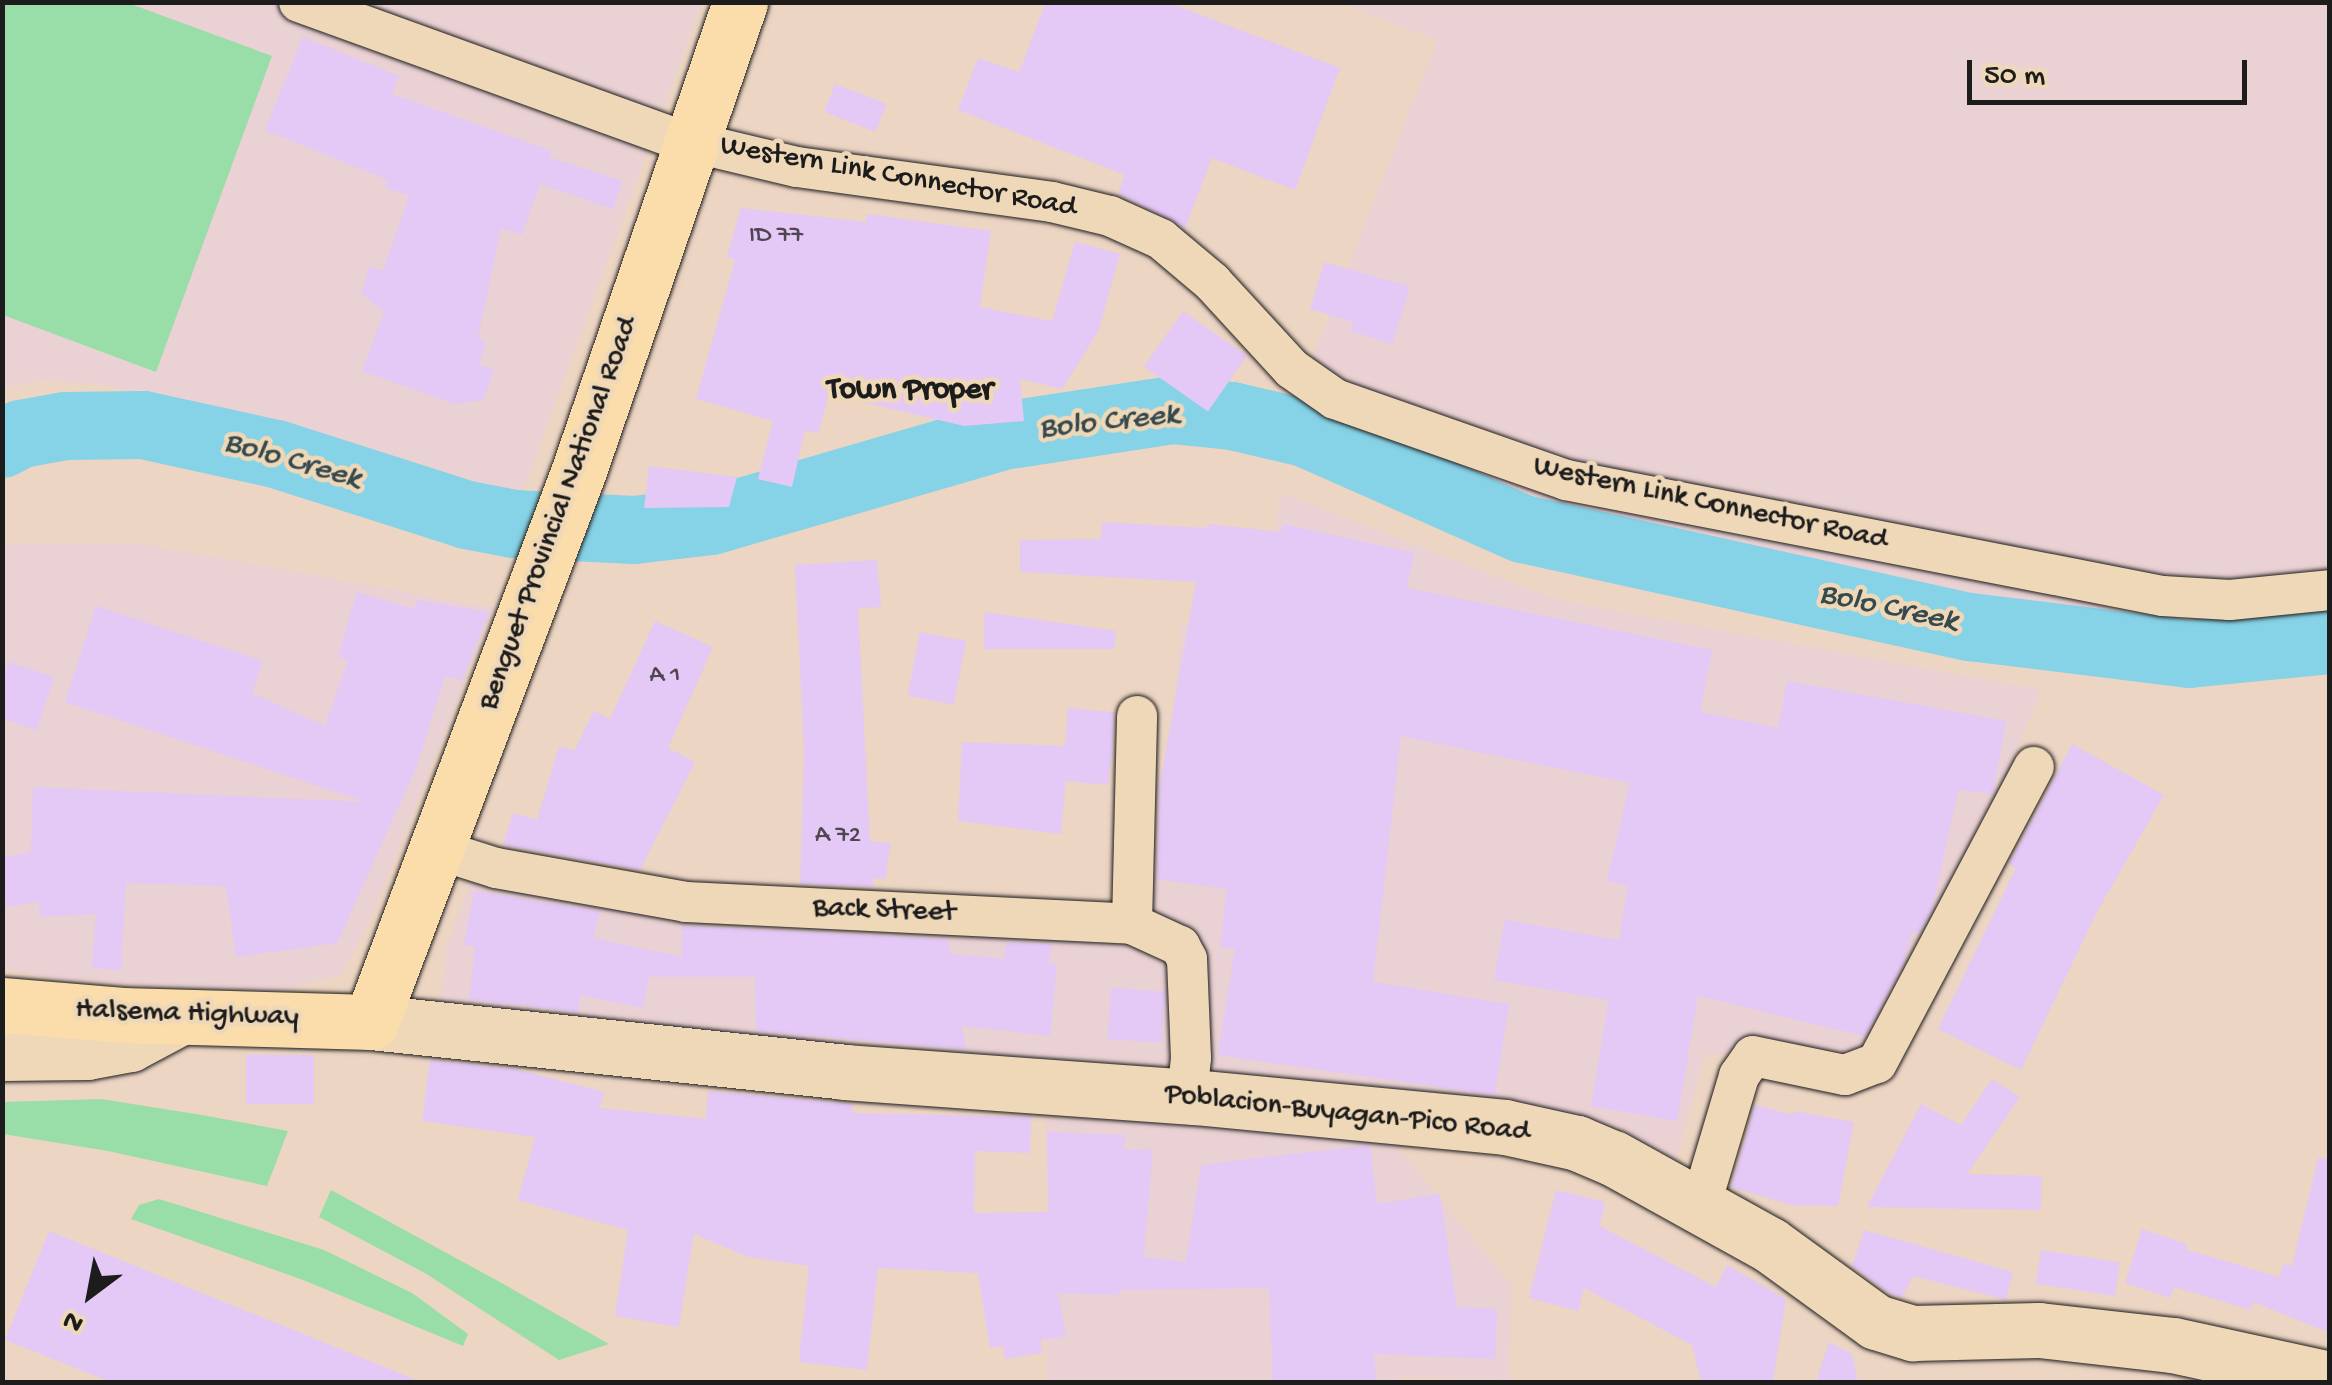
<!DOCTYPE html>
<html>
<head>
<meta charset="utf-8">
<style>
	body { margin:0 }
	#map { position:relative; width:2332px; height:1385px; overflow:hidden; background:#edd5c4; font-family:"Gochi Hand",sans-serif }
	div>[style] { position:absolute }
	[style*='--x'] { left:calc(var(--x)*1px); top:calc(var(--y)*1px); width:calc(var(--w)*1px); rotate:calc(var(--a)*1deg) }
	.built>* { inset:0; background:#ead1d3 }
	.green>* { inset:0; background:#99dda9 }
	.river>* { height:68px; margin:-34px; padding:0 34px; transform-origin:34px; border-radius:34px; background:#86d2e6 }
	.building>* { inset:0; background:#e4c8f6; transform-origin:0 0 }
	.roads { filter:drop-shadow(0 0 2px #1c1c1c) drop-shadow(0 0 2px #1c1c1c) }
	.minor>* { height:40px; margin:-20px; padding:0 20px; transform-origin:20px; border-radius:20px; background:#efd8b8 }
	.tertiary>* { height:50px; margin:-25px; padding:0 25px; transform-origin:25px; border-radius:25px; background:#efd8b8 }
	.secondary>* { height:55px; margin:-27.5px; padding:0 27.5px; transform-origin:27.5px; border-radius:27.5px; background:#efd8b8 }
	.trunk>* { height:55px; margin:-27.5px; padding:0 27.5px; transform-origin:27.5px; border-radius:27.5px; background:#faddab }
	span { translate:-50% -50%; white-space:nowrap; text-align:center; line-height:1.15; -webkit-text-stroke:9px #efd8b8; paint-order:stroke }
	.number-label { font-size:25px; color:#4e4752 }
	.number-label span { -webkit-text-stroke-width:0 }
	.street-label { font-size:30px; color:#1c1c1c }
	.neighbourhood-label { font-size:32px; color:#1c1c1c; font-weight:700 }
	.water-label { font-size:32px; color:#364a4e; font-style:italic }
	.frame { position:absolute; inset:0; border:5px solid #1c1c1c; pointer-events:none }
	.north { position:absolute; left:40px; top:1245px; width:100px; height:100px; -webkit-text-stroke:8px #efd8b8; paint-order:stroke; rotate:212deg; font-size:28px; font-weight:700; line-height:40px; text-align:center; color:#1c1c1c }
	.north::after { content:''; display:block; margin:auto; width:35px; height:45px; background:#1c1c1c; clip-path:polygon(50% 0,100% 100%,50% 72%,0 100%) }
	.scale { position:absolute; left:1967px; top:60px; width:280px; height:45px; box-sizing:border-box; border:5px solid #1c1c1c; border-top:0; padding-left:12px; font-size:30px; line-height:35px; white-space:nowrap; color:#1c1c1c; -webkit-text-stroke:8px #efd8b8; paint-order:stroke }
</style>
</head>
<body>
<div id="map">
	<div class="built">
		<div style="clip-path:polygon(2px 3px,702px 3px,519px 502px,107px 385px,40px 380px,3px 388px)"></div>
		<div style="clip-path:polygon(1340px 3px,2329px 3px,2329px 663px,2210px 680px,2004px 648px,1613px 570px,1480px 520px,1411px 482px,1286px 426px,1437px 40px)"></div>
		<div style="clip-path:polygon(1281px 493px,1558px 600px,2041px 690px,1946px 924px,1877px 1059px,1705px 1054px,1673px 1170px,1208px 1079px,1206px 955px,1150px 922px,1182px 623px,1258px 634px)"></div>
		<div style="clip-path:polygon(2px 544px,143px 544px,494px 608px,371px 918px,342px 975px,272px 992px,62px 980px,3px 969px)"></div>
		<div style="clip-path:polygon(479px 859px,1119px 940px,1181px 966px,1179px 1074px,439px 1013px,447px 946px)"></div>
		<div style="clip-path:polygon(1046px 1117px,1384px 1130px,1512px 1286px,1508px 1380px,1399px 1377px,1398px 1382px,1047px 1382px)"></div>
	</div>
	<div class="green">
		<div style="clip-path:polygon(5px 3px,128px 3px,272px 56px,156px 372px,3px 315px)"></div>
		<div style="clip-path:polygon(101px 1099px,202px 1115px,288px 1131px,267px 1186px,108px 1151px,3px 1134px,3px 1102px)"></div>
		<div style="clip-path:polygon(331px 1190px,498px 1281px,609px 1344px,559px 1360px,425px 1273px,319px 1217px)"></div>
		<div style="clip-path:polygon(159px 1199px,324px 1250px,412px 1293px,468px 1334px,463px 1346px,303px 1280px,131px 1219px,139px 1205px)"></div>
	</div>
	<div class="river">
		<div style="--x:2;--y:444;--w:21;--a:-28"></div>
		<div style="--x:21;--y:434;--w:45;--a:-10.3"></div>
		<div style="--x:65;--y:426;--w:78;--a:-0.7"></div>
		<div style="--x:143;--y:425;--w:136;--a:12.3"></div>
		<div style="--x:276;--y:454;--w:201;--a:17.7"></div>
		<div style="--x:467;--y:515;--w:48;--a:10.8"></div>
		<div style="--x:514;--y:524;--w:120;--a:2.9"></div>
		<div style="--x:634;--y:530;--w:78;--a:-6.7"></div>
		<div style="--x:711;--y:521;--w:304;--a:-16.2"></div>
		<div style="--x:1003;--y:436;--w:171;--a:-8.7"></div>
		<div style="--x:1172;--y:410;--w:60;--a:5.7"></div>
		<div style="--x:1232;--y:416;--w:75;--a:13.1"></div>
		<div style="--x:1305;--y:433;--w:238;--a:23.8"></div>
		<div style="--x:1523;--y:529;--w:458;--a:12.4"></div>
		<div style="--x:1970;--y:627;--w:221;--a:7"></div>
		<div style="--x:2189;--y:654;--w:142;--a:-5.7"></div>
	</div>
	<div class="building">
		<div style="clip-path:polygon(1046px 2px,1167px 2px,1340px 68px,1295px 190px,1212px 158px,1185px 228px,1118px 194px,1125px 175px,958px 110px,978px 58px,1019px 72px)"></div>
		<div style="clip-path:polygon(303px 37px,399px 76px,392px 94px,552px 151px,549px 157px,622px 181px,613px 209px,540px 184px,522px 235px,501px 228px,478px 337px,486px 343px,479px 364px,494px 370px,483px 400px,455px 404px,362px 371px,384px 312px,361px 293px,370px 266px,383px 271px,409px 196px,385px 187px,388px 180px,265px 130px)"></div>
		<div style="left:835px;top:84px;width:55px;height:30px;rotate:21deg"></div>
		<div style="clip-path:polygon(741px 208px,866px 222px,867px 214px,991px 231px,980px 307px,1052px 321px,1075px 242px,1120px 254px,1098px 332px,1062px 389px,1020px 379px,1024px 421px,964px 426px,829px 394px,818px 434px,805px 430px,792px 487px,758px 479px,773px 421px,696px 399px,735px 260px,727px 257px)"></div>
		<div style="clip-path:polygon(1324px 262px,1410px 287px,1392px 344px,1351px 331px,1353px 322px,1310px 309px)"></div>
		<div style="left:1183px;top:311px;width:78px;height:68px;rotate:35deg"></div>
		<div style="clip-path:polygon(649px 466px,737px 477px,729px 507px,644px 508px)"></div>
		<div style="clip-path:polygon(1102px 522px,1207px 528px,1208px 524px,1281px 532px,1283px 524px,1414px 553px,1407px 588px,1712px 650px,1700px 712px,1778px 728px,1787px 681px,2006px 721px,1993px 794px,1958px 790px,1933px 906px,1919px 932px,1912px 931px,1903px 964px,1865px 1036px,1698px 996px,1677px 1121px,1591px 1106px,1609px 1000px,1494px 980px,1505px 920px,1619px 940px,1628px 886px,1607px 881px,1630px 783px,1401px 736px,1373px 982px,1509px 1004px,1495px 1095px,1218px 1055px,1235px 949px,1220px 947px,1227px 889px,1157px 879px,1159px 789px,1196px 582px,1020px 572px,1020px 540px,1101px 539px)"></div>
		<div style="clip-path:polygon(877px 560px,881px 607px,858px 608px,870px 841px,891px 843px,885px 879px,873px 878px,873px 887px,800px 884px,804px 751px,795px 565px)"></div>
		<div style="clip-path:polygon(357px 592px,414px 609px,417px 600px,489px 612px,462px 680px,445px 676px,416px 768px,337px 943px,236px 957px,226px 886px,126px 883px,121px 970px,92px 968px,96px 914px,40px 917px,39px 902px,6px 907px,2px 857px,31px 852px,33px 787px,366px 802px,65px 702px,96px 606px,263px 661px,252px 693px,325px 726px,348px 660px,338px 657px)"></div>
		<div style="clip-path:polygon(984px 612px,1116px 631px,1115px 649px,984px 649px)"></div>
		<div style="clip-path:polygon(655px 621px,713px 647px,668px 748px,695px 762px,640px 870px,503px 845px,513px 813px,537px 820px,559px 746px,574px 751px,594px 711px,610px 719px)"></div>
		<div style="left:920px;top:632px;width:47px;height:65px;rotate:11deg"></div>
		<div style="clip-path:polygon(9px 662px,54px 677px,37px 730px,2px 719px,2px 681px)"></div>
		<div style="clip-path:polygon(1068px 708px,1114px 712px,1112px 753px,1108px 785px,1066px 781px,1061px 834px,958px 821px,962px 742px,1065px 746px)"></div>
		<div style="clip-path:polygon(2072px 744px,2164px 795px,2097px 912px,2021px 1070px,1938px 1029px,2016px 868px,2009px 864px)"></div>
		<div style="clip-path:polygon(474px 891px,600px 911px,593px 938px,682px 957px,682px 926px,947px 939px,950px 954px,1004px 959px,1006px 942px,1052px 944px,1049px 963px,1057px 964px,1050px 1036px,962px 1026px,966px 1049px,756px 1031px,755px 977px,649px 977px,643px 1008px,580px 995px,578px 1012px,469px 999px,475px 947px,464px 945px)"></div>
		<div style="left:1111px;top:988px;width:54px;height:51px;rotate:4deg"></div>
		<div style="left:314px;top:1055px;width:49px;height:68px;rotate:90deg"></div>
		<div style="clip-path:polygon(430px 1060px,515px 1069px,604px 1092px,600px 1108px,706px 1119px,708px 1091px,853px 1104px,852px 1113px,1031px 1117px,1030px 1153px,975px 1151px,974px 1213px,1049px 1212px,1047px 1132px,1125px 1135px,1124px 1150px,1153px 1149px,1144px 1257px,1186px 1262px,1201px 1165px,1370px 1145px,1377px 1204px,1440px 1194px,1457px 1307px,1497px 1309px,1495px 1359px,1374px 1354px,1377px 1382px,1273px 1382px,1269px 1288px,1120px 1290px,1120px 1295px,1058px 1293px,1066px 1336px,1041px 1340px,1043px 1353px,1005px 1359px,1003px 1346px,990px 1348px,978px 1273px,878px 1268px,867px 1370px,799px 1362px,809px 1266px,748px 1257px,694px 1234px,679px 1327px,615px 1316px,628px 1230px,518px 1200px,535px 1137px,422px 1121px)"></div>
		<div style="clip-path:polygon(1992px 1079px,2020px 1097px,1967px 1174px,2042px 1176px,2041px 1210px,1867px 1207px,1921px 1104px,1961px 1125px)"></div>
		<div style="clip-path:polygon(1755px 1105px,1793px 1115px,1794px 1111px,1854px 1122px,1838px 1206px,1791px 1205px,1731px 1187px)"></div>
		<div style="clip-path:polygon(2318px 1158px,2330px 1159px,2330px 1333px,2253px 1302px,2251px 1310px,2174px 1287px,2170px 1298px,2125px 1283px,2142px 1229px,2187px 1244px,2185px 1249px,2279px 1277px,2284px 1263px,2292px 1266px)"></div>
		<div style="clip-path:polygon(1556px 1190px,1605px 1202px,1600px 1226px,1716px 1287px,1727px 1265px,1786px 1299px,1773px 1382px,1701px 1382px,1692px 1345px,1584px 1288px,1578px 1311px,1529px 1298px)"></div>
		<div style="clip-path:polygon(1864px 1230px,2013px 1272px,2006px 1300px,1914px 1276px,1902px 1297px,1890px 1294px,1852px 1266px)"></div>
		<div style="clip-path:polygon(49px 1231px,419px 1381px,419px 1382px,111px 1382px,5px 1340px)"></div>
		<div style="left:2041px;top:1250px;width:80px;height:34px;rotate:9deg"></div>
		<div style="clip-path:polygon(1829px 1342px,1852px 1354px,1858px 1382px,1816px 1382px)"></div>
	</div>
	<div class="roads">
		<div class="minor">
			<div style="--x:299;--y:2;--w:400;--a:19.9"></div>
			<div style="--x:675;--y:138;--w:125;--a:13.4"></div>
			<div style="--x:797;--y:167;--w:257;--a:7.8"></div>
			<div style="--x:1052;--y:202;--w:60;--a:13.6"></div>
			<div style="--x:1110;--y:216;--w:56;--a:24.3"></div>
			<div style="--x:1161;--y:239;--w:67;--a:40.1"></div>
			<div style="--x:1212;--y:282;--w:118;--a:47.4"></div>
			<div style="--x:1292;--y:369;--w:52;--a:34.9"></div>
			<div style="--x:1335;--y:399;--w:245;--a:19.3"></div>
			<div style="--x:1566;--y:480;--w:608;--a:11"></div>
			<div style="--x:2163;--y:596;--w:67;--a:3.4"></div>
			<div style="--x:2230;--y:600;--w:100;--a:-5.7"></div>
			<div style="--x:436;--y:849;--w:63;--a:17.6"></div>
			<div style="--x:496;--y:868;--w:193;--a:10.1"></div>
			<div style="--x:686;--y:902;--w:447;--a:2.8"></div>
			<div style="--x:1132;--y:924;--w:53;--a:24.6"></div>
			<div style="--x:1180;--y:946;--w:15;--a:62"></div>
			<div style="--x:1187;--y:959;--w:99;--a:87.7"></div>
			<div style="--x:1191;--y:1058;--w:39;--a:96"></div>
			<div style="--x:1132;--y:924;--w:208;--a:-88.6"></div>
			<div style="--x:1700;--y:1207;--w:137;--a:-73.4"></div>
			<div style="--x:1739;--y:1076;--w:24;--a:-55"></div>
			<div style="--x:1753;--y:1056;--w:94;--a:11.7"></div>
			<div style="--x:1845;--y:1075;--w:34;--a:-21"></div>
			<div style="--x:1877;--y:1063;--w:335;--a:-62.1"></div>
		</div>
		<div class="tertiary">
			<div style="--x:2;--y:1056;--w:86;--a:-0.7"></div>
			<div style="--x:88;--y:1055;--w:44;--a:-10.5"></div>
			<div style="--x:131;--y:1047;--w:66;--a:-28.1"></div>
		</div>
		<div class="secondary">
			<div style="--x:371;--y:1022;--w:476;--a:6"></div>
			<div style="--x:844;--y:1072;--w:351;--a:4.1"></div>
			<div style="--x:1194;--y:1097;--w:312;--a:5.5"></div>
			<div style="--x:1505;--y:1127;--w:74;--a:12.5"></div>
			<div style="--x:1577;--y:1143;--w:39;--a:23"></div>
			<div style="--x:1613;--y:1158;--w:179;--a:29"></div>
			<div style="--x:1770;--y:1245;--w:131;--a:36"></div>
			<div style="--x:1876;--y:1322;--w:39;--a:17"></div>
			<div style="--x:1913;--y:1333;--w:126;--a:-1.4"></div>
			<div style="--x:2039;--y:1330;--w:135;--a:6.4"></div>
			<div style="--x:2173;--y:1345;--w:161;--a:12.2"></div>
		</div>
		<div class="trunk">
			<div style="--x:2;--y:1005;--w:121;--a:4.7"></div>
			<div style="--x:123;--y:1015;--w:248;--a:1.6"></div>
			<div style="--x:371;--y:1022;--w:587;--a:-69.34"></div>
			<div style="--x:578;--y:473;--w:498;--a:-71"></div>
		</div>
	</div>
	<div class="number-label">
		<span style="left:776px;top:237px">ID 77</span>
		<span style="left:665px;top:677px">A 1</span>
		<span style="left:838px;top:837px">A 72</span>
	</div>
	<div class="street-label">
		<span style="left:898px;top:178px;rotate:10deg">Western Link Connector Road</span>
		<span style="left:1710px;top:505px;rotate:12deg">Western Link Connector Road</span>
		<span style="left:560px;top:514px;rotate:-70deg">Benguet Provincial National Road</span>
		<span style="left:884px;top:912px;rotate:2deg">Back Street</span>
		<span style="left:187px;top:1015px;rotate:2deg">Halsema Highway</span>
		<span style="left:1347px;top:1115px;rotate:6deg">Poblacion-Buyagan-Pico Road</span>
	</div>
	<div class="neighbourhood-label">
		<span style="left:910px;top:391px">Town Proper</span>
	</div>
	<div class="water-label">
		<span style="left:1109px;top:423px;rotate:-6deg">Bolo Creek</span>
		<span style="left:292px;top:462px;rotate:16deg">Bolo Creek</span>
		<span style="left:1888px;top:609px;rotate:12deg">Bolo Creek</span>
	</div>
	<div class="frame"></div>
	<div class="north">N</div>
	<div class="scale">50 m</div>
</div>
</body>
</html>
